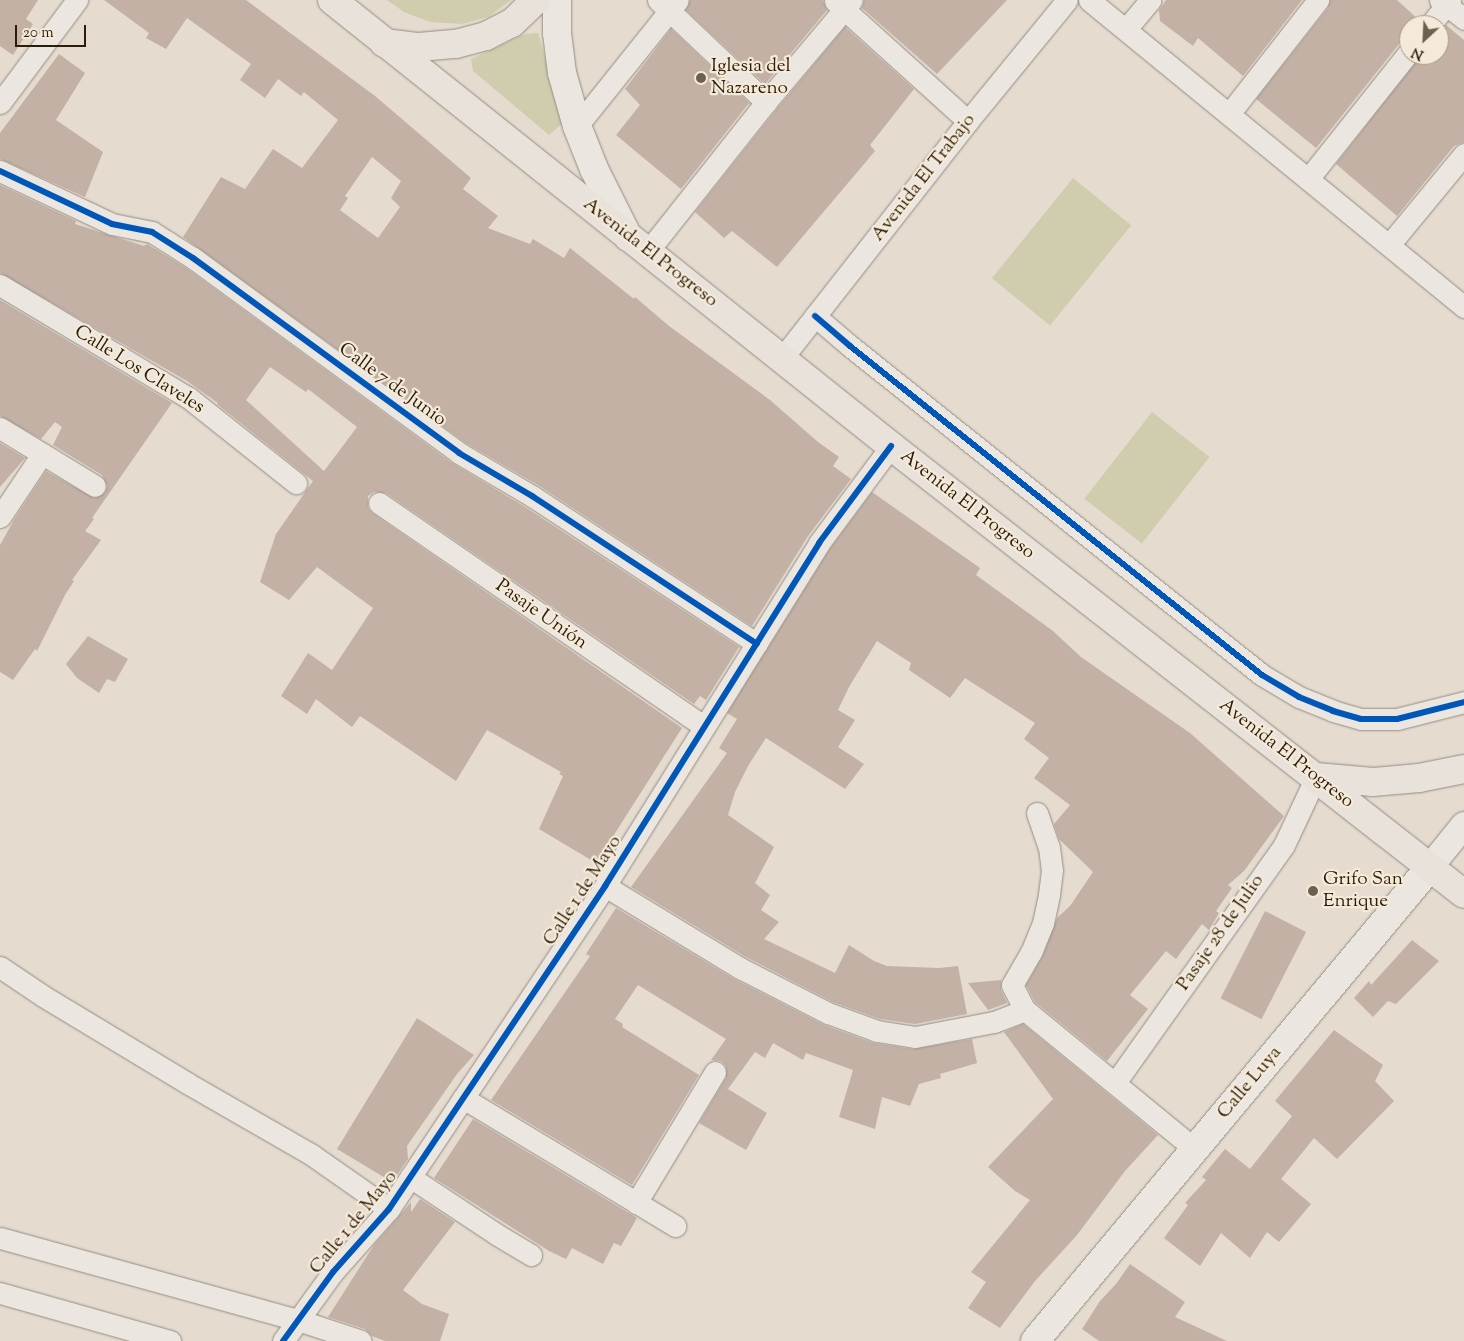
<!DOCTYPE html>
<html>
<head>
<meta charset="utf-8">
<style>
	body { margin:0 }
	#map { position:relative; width:1464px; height:1341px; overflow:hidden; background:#e5dccf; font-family:"Sorts Mill Goudy",serif }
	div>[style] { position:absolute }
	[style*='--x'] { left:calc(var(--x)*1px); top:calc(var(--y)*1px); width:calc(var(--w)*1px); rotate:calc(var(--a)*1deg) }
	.green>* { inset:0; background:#cfcdad; transform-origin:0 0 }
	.building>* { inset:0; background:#c2b1a4; transform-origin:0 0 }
	.roads { filter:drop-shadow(0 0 1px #938c83) drop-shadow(0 0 1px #938c83) }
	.minor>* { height:21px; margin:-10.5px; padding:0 10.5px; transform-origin:10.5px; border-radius:10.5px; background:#ebe6df }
	.tertiary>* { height:26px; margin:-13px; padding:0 13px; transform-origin:13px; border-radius:13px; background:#ebe6df }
	.secondary>* { height:28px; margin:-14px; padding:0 14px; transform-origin:14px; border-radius:14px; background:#ebe6df }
	.trunk>* { height:28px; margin:-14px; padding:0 14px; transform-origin:14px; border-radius:14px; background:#e8e2da }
	.cycleway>* { height:6px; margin:-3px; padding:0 3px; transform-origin:3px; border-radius:3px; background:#0057b8 }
	.dots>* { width:14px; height:14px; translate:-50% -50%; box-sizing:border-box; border:2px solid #f5ead9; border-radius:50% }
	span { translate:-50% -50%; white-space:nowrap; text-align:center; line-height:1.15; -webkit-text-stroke:4.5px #f5ead9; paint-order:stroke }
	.poi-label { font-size:19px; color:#2b1d09 }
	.left { translate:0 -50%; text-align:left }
	.street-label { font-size:19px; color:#2b1d09 }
	.north { position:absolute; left:1399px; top:15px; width:50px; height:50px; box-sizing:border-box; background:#f5ead9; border:1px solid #a49886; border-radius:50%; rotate:205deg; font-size:14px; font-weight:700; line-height:20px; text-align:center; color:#2b1d09 }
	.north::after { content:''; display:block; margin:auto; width:18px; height:22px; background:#6c604e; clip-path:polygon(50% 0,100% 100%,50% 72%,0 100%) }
	.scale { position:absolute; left:15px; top:25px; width:71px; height:22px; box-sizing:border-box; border:2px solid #2b1d09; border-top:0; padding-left:6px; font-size:15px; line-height:18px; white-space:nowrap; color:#2b1d09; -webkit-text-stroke:4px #f5ead9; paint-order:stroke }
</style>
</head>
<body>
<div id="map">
	<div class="green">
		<div style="clip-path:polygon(387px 0,511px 0,488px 17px,462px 24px,430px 22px,404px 12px)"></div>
		<div style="clip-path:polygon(538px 33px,564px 122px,549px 135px,473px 71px,471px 59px,525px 34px)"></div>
		<div style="left:1073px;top:178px;width:75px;height:129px;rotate:39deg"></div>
		<div style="left:1152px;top:412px;width:73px;height:110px;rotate:38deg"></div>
	</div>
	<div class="building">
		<div style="clip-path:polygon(0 0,38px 0,26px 19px,33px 24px,13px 55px,0 46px)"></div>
		<div style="clip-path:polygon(evenodd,104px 0,246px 0,375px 96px,471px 178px,463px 189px,498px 216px,488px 228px,530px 244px,533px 239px,564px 258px,570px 248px,634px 299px,635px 297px,669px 326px,770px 400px,818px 442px,839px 457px,833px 466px,851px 479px,808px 536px,752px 626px,538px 485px,466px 443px,183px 237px,221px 177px,245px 189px,273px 149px,302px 168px,338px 120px,304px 92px,301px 96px,278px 79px,265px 98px,240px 80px,251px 64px,187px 18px,166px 49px,146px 38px,149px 33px,104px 0,372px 157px,401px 181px,391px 198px,400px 207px,378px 238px,340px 210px,348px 198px,345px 196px,372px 157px)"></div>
		<div style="clip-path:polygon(690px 0,823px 0,827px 10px,765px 84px,686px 10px)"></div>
		<div style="clip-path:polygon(864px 0,1007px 0,937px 74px,862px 8px)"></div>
		<div style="clip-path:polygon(1166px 0,1302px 0,1243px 76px,1198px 38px,1193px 46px,1160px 21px,1159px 10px)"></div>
		<div style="clip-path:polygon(1330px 0,1397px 0,1419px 20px,1418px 25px,1409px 25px,1409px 40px,1399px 44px,1316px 148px,1256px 99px,1328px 8px)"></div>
		<div style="clip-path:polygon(1446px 25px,1464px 40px,1464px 142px,1454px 146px,1397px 216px,1336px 164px,1421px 55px,1439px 55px,1439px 33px)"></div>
		<div style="clip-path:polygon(845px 27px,914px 89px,870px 145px,875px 151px,777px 267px,732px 231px,724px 238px,695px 212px,776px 110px)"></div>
		<div style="clip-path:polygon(671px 29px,749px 103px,681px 189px,616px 135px,640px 105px,625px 89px)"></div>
		<div style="clip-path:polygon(59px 54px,85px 73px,56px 120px,103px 152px,85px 197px,0 159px,0 133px)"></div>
		<div style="clip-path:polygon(evenodd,0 185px,76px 221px,75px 224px,144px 246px,147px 244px,186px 268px,452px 463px,525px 507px,739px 647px,706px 700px,700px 696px,694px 704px,386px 493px,374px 492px,368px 496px,368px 508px,372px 513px,682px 728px,596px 863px,539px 829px,563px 776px,559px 774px,561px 772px,487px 730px,456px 781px,360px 716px,352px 727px,316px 699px,307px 714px,281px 696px,308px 653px,332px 670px,373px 608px,317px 567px,289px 600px,260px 582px,276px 534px,313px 481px,217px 404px,218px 403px,187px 381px,0 273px,0 185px,270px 367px,306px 392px,308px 389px,357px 427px,324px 471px,246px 400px,270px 367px)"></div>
		<div style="clip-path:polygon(0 300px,172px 403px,92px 518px,94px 519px,85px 531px,101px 540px,72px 580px,74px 581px,65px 595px,37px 651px,35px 649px,13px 680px,0 672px,0 545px,15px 518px,46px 471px,94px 498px,105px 493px,107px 486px,102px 475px,53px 445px,62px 427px,55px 422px,41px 439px,0 416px)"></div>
		<div style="clip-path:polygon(0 443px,25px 458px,0 487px)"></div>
		<div style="clip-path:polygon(872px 492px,980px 568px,976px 575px,1053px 631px,1081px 657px,1190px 733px,1284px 816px,1244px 871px,1228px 885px,1232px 888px,1216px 911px,1219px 913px,1209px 930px,1202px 924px,1176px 959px,1166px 951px,1130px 995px,1148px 1009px,1107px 1061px,1035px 1002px,1026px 985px,1042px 957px,1057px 918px,1070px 906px,1093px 872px,1059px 839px,1054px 824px,1070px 805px,1034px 778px,1049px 758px,1024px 739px,1035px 723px,965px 678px,950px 698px,909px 670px,911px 663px,877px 641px,849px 687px,838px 710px,855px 720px,838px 747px,864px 764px,845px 789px,766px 738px,748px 766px,735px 792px,728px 815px,774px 847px,755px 883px,770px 895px,761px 910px,779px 922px,764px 939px,835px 973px,849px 945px,874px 961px,887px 966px,939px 968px,958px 966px,967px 1014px,915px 1024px,880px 1019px,833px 1002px,746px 957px,631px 887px,727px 753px,719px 748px,737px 719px,727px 713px,829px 550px)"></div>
		<div style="clip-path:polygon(88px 636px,128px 659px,115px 682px,107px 679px,99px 693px,77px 678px,66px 664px)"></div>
		<div style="clip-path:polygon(616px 908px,734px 979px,824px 1025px,873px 1043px,913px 1049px,972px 1039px,977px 1063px,940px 1074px,941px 1078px,919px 1084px,910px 1106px,882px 1097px,875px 1129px,839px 1117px,853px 1070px,806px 1053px,803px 1060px,773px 1043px,765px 1058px,755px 1052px,728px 1089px,767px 1113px,746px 1150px,699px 1123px,726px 1078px,726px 1066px,721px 1061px,711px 1060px,726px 1039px,638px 985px,615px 1019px,623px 1024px,622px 1027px,699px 1075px,632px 1185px,491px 1100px,590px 956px,586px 954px)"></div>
		<div style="left:1265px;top:911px;width:46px;height:98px;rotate:27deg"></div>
		<div style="clip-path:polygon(1412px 940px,1439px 961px,1396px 1004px,1388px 1001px,1373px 1017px,1354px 998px,1369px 981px,1371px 985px)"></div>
		<div style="clip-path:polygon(1001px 980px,1001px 990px,1007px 1003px,988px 1010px,968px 983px)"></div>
		<div style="clip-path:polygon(417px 1018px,474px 1055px,457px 1074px,407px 1146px,408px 1159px,392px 1182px,337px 1149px)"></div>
		<div style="clip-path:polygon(1023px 1024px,1158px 1135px,1125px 1171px,1077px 1235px,1035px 1281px,1000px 1328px,968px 1308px,986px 1282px,971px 1272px,1030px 1200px,1015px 1191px,988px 1167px,1053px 1099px,1004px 1032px)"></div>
		<div style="clip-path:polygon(1334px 1030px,1383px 1065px,1375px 1081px,1394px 1101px,1337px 1159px,1314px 1138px,1281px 1179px,1311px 1204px,1279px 1242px,1267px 1232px,1250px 1258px,1221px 1233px,1200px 1266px,1164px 1238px,1188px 1205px,1185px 1203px,1206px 1180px,1202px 1177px,1225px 1149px,1250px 1169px,1292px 1116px,1275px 1101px)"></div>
		<div style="clip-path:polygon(473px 1119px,637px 1218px,621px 1246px,614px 1243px,603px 1264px,572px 1248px,566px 1259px,549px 1251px,434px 1178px)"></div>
		<div style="clip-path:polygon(420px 1199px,455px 1222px,403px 1290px,422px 1304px,449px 1314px,440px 1341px,385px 1341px,372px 1336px,365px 1329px,328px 1317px,374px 1245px,411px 1202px,411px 1212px)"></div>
		<div style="clip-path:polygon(1130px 1264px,1185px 1302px,1175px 1317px,1227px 1341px,1099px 1341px,1082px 1329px,1100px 1301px,1116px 1284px)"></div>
	</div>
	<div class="roads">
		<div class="minor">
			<div style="--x:658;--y:0;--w:149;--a:43.4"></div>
			<div style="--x:1089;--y:0;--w:485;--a:39.3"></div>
			<div style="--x:1440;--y:0;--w:31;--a:38"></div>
			<div style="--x:835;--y:1;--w:179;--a:42.1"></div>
			<div style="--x:1430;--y:25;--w:32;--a:-51"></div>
			<div style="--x:1126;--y:29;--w:38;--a:-50"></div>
			<div style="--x:0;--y:103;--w:129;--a:-53.2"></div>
			<div style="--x:1229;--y:114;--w:145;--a:-52"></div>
			<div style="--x:577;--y:126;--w:161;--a:-51.3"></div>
			<div style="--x:0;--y:171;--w:124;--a:25.3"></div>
			<div style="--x:112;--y:224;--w:41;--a:11.3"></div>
			<div style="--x:152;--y:232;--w:49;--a:32.4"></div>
			<div style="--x:193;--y:258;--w:330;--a:36.2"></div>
			<div style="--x:459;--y:453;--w:85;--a:30.5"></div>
			<div style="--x:532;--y:496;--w:269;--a:33.3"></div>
			<div style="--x:1308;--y:179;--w:162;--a:-51.5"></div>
			<div style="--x:1389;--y:245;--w:118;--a:-50.5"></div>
			<div style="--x:648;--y:251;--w:190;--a:-51.6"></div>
			<div style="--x:766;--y:102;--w:133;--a:-49.9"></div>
			<div style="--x:0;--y:285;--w:220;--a:30.9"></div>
			<div style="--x:189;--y:398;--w:137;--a:38.5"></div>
			<div style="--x:815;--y:316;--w:46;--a:40.6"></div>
			<div style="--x:850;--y:346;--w:527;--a:38.61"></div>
			<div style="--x:1262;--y:675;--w:43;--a:30.7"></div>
			<div style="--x:1299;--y:697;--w:37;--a:22"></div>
			<div style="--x:1333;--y:711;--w:29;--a:16"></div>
			<div style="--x:1361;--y:719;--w:36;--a:0"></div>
			<div style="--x:1397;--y:719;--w:69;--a:-14.2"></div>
			<div style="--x:783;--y:357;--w:300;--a:-51.9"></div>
			<div style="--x:968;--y:121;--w:156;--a:-50.7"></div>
			<div style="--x:0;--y:428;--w:111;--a:31.4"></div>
			<div style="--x:379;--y:503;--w:393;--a:34.5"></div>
			<div style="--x:0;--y:517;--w:76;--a:-56.3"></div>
			<div style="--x:1037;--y:813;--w:36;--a:71"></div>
			<div style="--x:1049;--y:847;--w:23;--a:83"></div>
			<div style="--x:1052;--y:870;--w:25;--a:97"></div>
			<div style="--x:1049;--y:895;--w:29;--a:102"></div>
			<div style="--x:1043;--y:923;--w:31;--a:112"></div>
			<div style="--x:1031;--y:952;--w:38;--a:120"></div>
			<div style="--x:1012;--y:985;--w:28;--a:63"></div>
			<div style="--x:1025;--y:1010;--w:220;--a:39.3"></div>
			<div style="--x:605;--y:886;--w:158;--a:31.3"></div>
			<div style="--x:740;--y:968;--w:99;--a:27.1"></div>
			<div style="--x:828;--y:1013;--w:52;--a:20.2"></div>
			<div style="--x:877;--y:1031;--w:38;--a:9"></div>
			<div style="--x:915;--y:1037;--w:80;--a:-10.8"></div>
			<div style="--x:994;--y:1022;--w:33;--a:-21"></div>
			<div style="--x:0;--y:967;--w:52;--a:34"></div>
			<div style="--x:43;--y:996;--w:168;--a:31.1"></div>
			<div style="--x:187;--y:1083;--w:144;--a:29.9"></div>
			<div style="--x:312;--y:1155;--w:94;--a:35"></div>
			<div style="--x:1115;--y:1083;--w:292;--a:-54.6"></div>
			<div style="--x:1284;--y:845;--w:75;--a:-64.8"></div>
			<div style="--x:463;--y:1098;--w:248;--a:31.1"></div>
			<div style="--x:410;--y:1177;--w:103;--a:33.5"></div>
			<div style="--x:496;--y:1234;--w:41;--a:31"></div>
			<div style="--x:636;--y:1203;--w:153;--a:-58.9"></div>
			<div style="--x:0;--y:1238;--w:309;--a:15.4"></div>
			<div style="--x:298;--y:1320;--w:66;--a:18.4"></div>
			<div style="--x:0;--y:1293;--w:177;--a:15.8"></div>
			<div style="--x:283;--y:1341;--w:85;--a:-54.1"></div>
			<div style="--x:333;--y:1272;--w:84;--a:-48.4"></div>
			<div style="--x:389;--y:1209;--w:389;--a:-56.2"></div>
			<div style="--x:605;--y:886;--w:404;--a:-58"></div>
			<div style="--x:819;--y:543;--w:121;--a:-53.4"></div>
		</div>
		<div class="tertiary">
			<div style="--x:1430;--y:867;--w:54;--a:-51"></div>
		</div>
		<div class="secondary">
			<div style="--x:557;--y:0;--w:33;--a:90"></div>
			<div style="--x:557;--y:33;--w:40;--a:82.9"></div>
			<div style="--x:562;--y:73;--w:55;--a:74.2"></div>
			<div style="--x:577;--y:126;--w:46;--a:68.4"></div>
			<div style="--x:594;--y:169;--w:76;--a:63.4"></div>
			<div style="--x:1035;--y:1341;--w:617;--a:-50.19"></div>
		</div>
		<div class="trunk">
			<div style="--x:332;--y:0;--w:715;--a:38.58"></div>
			<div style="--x:891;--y:446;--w:727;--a:38.02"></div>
			<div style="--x:384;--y:43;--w:35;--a:7"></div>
			<div style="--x:419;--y:47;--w:37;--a:-5"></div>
			<div style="--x:456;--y:44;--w:31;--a:-15"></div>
			<div style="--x:486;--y:36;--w:29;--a:-27"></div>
			<div style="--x:512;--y:23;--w:33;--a:-44"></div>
			<div style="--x:1316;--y:777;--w:57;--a:5"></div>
			<div style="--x:1373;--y:782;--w:46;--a:-5"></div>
			<div style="--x:1419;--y:778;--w:46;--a:-11.3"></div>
		</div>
	</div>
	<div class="cycleway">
		<div style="--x:0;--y:171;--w:124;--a:25.3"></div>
		<div style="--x:112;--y:224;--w:41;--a:11.3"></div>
		<div style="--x:152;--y:232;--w:49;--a:32.4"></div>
		<div style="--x:193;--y:258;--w:330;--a:36.2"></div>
		<div style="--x:459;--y:453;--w:85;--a:30.5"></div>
		<div style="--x:532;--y:496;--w:269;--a:33.3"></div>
		<div style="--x:815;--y:316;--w:46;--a:40.6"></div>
		<div style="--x:850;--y:346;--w:527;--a:38.61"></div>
		<div style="--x:1262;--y:675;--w:43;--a:30.7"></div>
		<div style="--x:1299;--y:697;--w:37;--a:22"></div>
		<div style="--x:1333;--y:711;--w:29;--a:16"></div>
		<div style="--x:1361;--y:719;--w:36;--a:0"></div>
		<div style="--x:1397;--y:719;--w:69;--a:-14.2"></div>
		<div style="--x:283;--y:1341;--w:85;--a:-54.1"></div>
		<div style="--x:333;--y:1272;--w:84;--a:-48.4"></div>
		<div style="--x:389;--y:1209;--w:389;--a:-56.2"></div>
		<div style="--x:605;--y:886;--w:404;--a:-58"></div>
		<div style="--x:819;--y:543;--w:121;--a:-53.4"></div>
	</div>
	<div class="dots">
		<div style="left:701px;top:78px;background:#6c604e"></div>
		<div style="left:1313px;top:891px;background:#6c604e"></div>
	</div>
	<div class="poi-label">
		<span class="left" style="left:711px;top:78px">Iglesia del<br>Nazareno</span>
		<span class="left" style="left:1323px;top:891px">Grifo San<br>Enrique</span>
	</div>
	<div class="street-label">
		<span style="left:924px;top:178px;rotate:-52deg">Avenida El Trabajo</span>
		<span style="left:650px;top:253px;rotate:38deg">Avenida El Progreso</span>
		<span style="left:139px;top:370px;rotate:32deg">Calle Los Claveles</span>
		<span style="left:392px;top:385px;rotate:36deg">Calle 7 de Junio</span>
		<span style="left:967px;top:505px;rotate:38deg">Avenida El Progreso</span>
		<span style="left:541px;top:615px;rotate:35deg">Pasaje Unión</span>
		<span style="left:1286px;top:754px;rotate:38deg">Avenida El Progreso</span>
		<span style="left:583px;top:891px;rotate:-57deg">Calle 1 de Mayo</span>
		<span style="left:1221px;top:933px;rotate:-55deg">Pasaje 28 de Julio</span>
		<span style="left:1250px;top:1083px;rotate:-50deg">Calle Luya</span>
		<span style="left:354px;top:1223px;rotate:-51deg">Calle 1 de Mayo</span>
	</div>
	<div class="north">N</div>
	<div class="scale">20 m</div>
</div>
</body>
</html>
